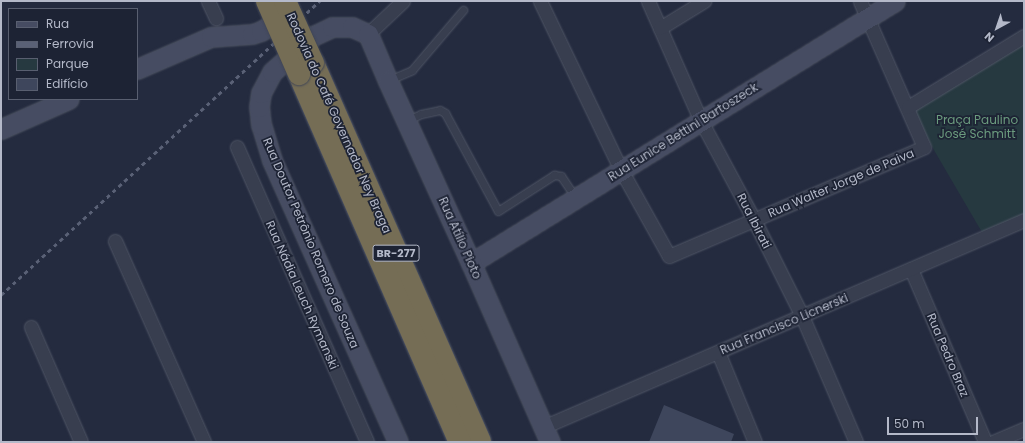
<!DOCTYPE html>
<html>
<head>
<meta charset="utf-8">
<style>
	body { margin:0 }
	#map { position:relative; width:1025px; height:443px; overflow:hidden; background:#242b3f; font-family:Poppins,sans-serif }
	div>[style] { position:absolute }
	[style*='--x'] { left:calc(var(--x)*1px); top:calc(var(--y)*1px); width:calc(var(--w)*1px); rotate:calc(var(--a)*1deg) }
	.green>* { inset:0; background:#263940 }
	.building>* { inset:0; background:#3e465c }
	.roads { filter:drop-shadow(0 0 1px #505666) drop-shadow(0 0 1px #505666) }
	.lane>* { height:7px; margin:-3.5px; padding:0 3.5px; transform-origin:3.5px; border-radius:3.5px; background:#383e4f }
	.street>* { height:13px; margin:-6.5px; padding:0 6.5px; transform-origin:6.5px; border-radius:6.5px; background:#383e4f }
	.secondary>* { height:19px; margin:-9.5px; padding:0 9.5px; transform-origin:9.5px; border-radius:9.5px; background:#464c62 }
	.highway>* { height:22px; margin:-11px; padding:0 11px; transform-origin:11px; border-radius:11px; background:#756d55 }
	.rail>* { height:3px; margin-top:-1.5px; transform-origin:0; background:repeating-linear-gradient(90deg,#5a6176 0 4px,transparent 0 8px) }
	.bridges { filter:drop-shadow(0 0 1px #404656) drop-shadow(0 0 1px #404656) }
	.highway-bridge>* { height:22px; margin:-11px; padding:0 11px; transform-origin:11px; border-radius:11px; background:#756d55 }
	span { translate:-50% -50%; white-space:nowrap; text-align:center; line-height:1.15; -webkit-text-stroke:3.5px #1d2334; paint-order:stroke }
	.shield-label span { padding:1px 3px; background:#1d2334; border:1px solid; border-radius:3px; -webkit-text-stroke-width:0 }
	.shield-label { font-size:11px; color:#b4b9c9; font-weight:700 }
	.park-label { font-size:12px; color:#6b9b7e }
	.street-label { font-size:12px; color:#b4b9c9 }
	.frame { position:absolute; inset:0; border:2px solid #b4b9c9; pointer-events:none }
	.legend { position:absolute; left:8px; top:8px; width:130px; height:92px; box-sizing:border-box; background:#1d2334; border:1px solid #595f70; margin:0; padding:5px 7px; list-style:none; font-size:12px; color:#b4b9c9 }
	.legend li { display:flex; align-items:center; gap:8px; height:20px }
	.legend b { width:20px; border:1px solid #595f70 }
	.north { position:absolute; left:977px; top:8px; width:40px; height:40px; -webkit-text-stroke:3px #1d2334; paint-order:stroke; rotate:220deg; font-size:11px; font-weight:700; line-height:16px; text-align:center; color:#b4b9c9 }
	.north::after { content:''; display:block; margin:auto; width:14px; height:18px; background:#b4b9c9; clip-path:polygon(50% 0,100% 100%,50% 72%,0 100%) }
	.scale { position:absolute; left:887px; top:417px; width:91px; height:18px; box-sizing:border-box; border:2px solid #b4b9c9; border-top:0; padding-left:5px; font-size:12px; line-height:14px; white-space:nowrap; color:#b4b9c9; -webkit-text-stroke:3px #1d2334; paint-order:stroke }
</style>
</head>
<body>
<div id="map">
	<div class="green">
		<div style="clip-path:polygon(1024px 41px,1024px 216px,983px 234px,931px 145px,914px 110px)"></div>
	</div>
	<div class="building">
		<div style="clip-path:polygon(664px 405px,734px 434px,731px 442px,649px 442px)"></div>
	</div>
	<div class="roads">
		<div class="lane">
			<div style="--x:389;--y:80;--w:25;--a:-23"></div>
			<div style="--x:412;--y:70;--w:79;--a:-49.6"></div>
			<div style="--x:408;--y:120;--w:14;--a:-25"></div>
			<div style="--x:421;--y:114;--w:19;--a:-12"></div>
			<div style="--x:440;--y:110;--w:6;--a:31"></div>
			<div style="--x:445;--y:113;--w:111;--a:61.6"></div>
			<div style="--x:498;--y:211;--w:67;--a:-32.7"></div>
			<div style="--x:554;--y:175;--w:7;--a:8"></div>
			<div style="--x:561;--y:176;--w:27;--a:56"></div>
		</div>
		<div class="street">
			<div style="--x:208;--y:1;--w:19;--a:65"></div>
			<div style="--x:540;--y:1;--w:187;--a:64.4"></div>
			<div style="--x:621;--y:170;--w:98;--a:60.8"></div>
			<div style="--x:669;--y:256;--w:277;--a:-23.1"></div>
			<div style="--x:924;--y:147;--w:159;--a:-113.7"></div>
			<div style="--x:648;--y:1;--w:131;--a:66.2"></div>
			<div style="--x:701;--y:121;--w:112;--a:61.8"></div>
			<div style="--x:754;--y:220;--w:107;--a:63.4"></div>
			<div style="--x:802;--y:316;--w:137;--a:66.8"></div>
			<div style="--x:660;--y:28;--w:52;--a:-31.5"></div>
			<div style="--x:368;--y:34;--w:48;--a:-43.3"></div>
			<div style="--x:908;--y:107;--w:136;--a:-31.5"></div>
			<div style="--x:237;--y:147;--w:322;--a:66.2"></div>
			<div style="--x:115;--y:241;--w:220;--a:66.1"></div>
			<div style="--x:911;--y:269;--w:188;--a:66.8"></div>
			<div style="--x:31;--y:327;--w:125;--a:66.5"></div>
			<div style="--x:718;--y:352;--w:97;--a:67.7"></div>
			<div style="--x:543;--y:427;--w:524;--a:-23.28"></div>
			<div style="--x:993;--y:442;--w:34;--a:-23"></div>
		</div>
		<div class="secondary">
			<div style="--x:137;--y:69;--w:81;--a:-23.4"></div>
			<div style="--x:211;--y:37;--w:41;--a:-4.2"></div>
			<div style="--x:252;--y:34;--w:9;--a:-18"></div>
			<div style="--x:261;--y:31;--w:12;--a:-31"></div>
			<div style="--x:271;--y:25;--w:21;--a:-45"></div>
			<div style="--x:1;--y:129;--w:74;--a:-23.8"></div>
			<div style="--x:471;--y:263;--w:498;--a:-31.7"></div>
			<div style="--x:398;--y:442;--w:309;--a:-114.1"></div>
			<div style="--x:272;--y:160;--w:37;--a:-107"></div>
			<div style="--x:261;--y:125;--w:18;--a:-96"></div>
			<div style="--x:259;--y:107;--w:14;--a:-82"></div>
			<div style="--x:261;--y:93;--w:24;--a:-62"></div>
			<div style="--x:272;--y:72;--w:55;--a:-41.3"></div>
			<div style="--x:313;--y:36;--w:21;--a:-25"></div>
			<div style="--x:332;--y:27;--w:20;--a:0"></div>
			<div style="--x:352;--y:27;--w:17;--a:24"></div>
			<div style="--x:368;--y:34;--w:51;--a:66.9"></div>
			<div style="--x:388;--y:81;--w:200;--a:65.5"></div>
			<div style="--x:471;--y:263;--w:196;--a:66.2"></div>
		</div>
		<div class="highway">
			<div style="--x:313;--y:63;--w:414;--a:66.2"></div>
			<div style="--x:299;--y:74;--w:402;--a:66.4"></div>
		</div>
	</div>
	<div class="rail">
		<div style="--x:1;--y:295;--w:434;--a:-42.7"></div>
	</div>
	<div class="bridges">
		<div class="highway-bridge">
			<div style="--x:267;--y:1;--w:80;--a:66.3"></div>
			<div style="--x:285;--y:1;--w:68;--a:65.7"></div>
		</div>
	</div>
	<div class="shield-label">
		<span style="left:396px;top:253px">BR-277</span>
	</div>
	<div class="park-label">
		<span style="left:977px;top:127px">Praça Paulino<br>José Schmitt</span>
	</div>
	<div class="street-label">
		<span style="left:339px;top:123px;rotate:66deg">Rodovia do Café Governador Ney Braga</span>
		<span style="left:683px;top:132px;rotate:-32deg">Rua Eunice Bettini Bartoszeck</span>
		<span style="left:841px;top:183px;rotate:-23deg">Rua Walter Jorge de Paiva</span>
		<span style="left:754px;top:221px;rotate:63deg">Rua Ibirati</span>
		<span style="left:460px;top:238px;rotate:66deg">Rua Atílio Pioto</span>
		<span style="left:311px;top:243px;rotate:67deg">Rua Doutor Petrônio Romero de Souza</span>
		<span style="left:302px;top:295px;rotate:66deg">Rua Nádia Leuch Rymanski</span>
		<span style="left:784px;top:324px;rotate:-23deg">Rua Francisco Licnerski</span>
		<span style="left:948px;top:355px;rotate:67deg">Rua Pedro Braz</span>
	</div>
	<div class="frame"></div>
	<ul class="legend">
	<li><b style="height:5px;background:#464c62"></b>Rua</li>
	<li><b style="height:5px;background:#5a6176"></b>Ferrovia</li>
	<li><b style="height:11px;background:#263940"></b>Parque</li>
	<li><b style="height:11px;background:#3e465c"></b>Edifício</li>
	</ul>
	<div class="north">N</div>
	<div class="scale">50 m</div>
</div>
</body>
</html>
